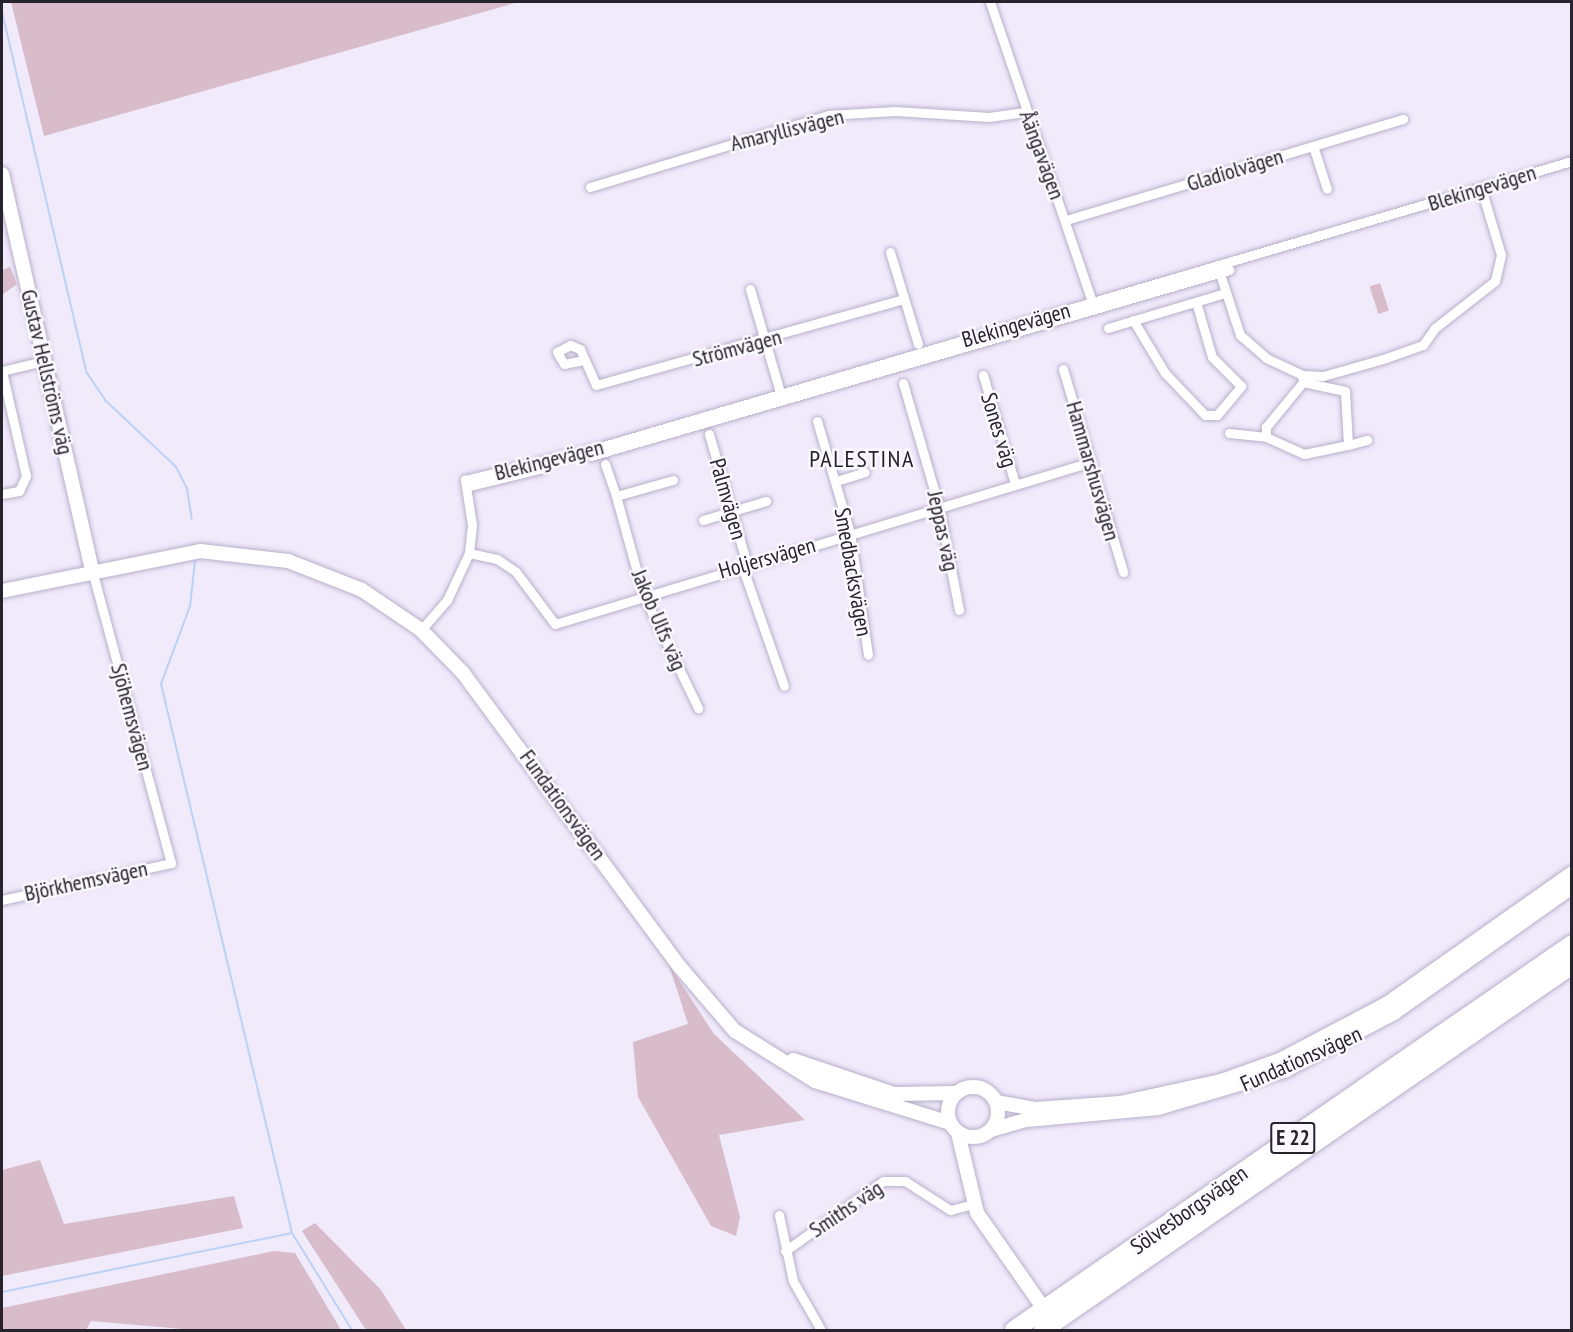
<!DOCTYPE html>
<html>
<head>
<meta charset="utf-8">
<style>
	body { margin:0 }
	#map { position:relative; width:1573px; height:1332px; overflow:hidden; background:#f0eafb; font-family:"PT Sans Narrow",sans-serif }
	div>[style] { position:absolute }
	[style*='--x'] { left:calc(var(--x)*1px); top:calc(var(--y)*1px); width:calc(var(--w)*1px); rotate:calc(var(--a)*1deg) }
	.green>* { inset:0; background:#d8bcca; transform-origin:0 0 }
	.stream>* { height:2px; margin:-1px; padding:0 1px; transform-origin:1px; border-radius:1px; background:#bbd2f6 }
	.roads { filter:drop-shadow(0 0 2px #b9afca) drop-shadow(0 0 2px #b9afca) }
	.street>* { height:9px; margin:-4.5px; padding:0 4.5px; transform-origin:4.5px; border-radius:4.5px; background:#fff }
	.secondary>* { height:14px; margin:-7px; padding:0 7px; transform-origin:7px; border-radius:7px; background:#fff }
	.secondary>.ring { margin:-7px; padding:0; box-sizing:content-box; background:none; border:14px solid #fff; border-radius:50% }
	.highway>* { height:18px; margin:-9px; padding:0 9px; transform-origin:9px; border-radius:9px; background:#fff }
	span { translate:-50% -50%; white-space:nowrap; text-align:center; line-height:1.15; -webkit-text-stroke:5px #fbf9ff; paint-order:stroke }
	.shield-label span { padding:2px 4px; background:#fbf9ff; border:2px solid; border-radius:4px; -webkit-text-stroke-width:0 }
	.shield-label { font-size:21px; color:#27232d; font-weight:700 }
	.street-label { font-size:22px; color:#27232d }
	.neighbourhood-label { font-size:24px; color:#27232d; letter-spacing:1.5px }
	.frame { position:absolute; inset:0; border:3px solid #27232d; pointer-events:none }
</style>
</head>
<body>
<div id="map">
	<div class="green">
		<div style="clip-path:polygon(11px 2px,519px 2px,44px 136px)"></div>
		<div style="clip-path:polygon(10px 267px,17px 284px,2px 295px,2px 270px)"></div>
		<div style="left:1380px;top:283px;width:29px;height:11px;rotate:72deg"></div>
		<div style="clip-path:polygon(669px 965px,714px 1034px,805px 1120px,719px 1135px,740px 1217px,736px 1236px,711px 1226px,638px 1097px,633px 1042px,688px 1024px)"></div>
		<div style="clip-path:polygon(40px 1160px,64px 1224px,234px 1196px,243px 1228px,2px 1276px,2px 1170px)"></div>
		<div style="clip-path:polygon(315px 1223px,381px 1290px,406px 1330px,366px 1330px,302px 1231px)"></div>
		<div style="clip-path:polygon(274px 1251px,295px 1253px,341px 1330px,194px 1330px,91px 1321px,86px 1330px,2px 1330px,2px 1308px)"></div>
	</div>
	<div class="stream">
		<div style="--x:2;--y:12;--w:371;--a:76.8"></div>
		<div style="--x:87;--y:373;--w:34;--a:56"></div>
		<div style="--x:106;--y:401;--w:96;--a:43.3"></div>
		<div style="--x:176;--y:467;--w:25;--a:63"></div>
		<div style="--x:187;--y:489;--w:30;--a:81"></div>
		<div style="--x:195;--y:561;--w:45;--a:96.3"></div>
		<div style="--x:190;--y:606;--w:83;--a:110.4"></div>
		<div style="--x:161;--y:684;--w:564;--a:76.58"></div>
		<div style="--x:292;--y:1233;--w:114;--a:58.3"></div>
		<div style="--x:2;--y:1292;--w:296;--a:-11.5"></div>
	</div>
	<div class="roads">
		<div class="street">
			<div style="--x:990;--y:2;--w:322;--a:71.2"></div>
			<div style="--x:1313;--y:146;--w:45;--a:72"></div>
			<div style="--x:590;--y:187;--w:249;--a:-16.8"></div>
			<div style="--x:828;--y:115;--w:67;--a:-3.4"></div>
			<div style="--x:895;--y:111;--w:94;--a:3.7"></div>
			<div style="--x:989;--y:117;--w:36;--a:-8"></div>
			<div style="--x:1066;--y:220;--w:352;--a:-16.7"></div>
			<div style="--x:890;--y:252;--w:96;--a:73.1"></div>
			<div style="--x:1218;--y:268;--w:71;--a:71.8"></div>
			<div style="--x:1240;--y:335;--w:35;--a:41"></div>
			<div style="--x:1266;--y:358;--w:40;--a:25"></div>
			<div style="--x:1302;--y:375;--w:21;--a:3"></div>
			<div style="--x:1323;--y:376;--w:62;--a:-15.8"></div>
			<div style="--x:1383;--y:359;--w:42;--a:-19.3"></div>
			<div style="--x:1423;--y:345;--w:21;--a:-55"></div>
			<div style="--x:1435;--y:328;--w:76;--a:-38.1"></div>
			<div style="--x:1495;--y:281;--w:27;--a:-77"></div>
			<div style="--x:1501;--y:255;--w:70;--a:-106.6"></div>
			<div style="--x:750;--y:289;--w:115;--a:73.8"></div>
			<div style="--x:1133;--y:320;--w:62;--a:58.9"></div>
			<div style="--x:1165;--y:373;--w:58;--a:46.4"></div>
			<div style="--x:1205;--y:415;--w:12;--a:0"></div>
			<div style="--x:1217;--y:415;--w:38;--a:-50"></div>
			<div style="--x:1241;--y:386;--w:41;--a:-135"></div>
			<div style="--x:1212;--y:357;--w:57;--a:-106.2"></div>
			<div style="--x:1108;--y:328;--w:122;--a:-16.7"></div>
			<div style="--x:584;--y:360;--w:20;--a:169"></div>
			<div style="--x:564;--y:364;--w:14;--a:-120"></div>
			<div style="--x:557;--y:352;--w:15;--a:-28"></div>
			<div style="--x:570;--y:345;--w:11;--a:22"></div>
			<div style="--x:580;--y:349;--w:39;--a:66"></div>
			<div style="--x:596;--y:385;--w:320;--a:-15.6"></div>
			<div style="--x:1063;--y:369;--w:212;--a:73.5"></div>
			<div style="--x:983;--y:375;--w:114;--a:73.6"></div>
			<div style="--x:1302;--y:375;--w:7;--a:82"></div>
			<div style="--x:1303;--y:382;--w:58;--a:129.4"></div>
			<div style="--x:1266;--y:427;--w:10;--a:90"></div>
			<div style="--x:1266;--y:437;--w:42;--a:24.1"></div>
			<div style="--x:1304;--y:454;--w:45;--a:-11.6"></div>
			<div style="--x:1348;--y:445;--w:54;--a:-93.2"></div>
			<div style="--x:1345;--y:391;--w:43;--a:-167.9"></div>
			<div style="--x:903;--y:383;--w:129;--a:73.8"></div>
			<div style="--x:939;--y:507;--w:105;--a:79"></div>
			<div style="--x:817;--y:421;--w:117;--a:73.6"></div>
			<div style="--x:850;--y:533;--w:123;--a:81.6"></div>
			<div style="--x:1229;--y:433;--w:37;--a:6"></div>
			<div style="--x:709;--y:434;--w:135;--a:73.7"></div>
			<div style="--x:1348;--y:445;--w:20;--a:-15"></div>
			<div style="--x:591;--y:456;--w:665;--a:-16.25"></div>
			<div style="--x:605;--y:464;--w:34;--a:71"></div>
			<div style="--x:673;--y:480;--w:59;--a:164.3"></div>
			<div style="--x:616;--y:496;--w:102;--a:74.6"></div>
			<div style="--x:643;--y:594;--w:127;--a:64.2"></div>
			<div style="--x:836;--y:481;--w:30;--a:-17"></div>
			<div style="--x:466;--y:487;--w:79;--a:-13.9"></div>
			<div style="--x:2;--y:494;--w:17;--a:-10"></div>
			<div style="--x:19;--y:491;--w:17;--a:-65"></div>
			<div style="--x:26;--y:476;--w:108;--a:-102.9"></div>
			<div style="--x:2;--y:371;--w:42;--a:-13.7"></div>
			<div style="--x:703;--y:520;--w:66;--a:-16.8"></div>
			<div style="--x:469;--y:553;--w:29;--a:12"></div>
			<div style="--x:497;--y:559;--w:23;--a:34"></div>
			<div style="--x:516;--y:572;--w:65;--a:53.1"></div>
			<div style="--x:555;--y:624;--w:560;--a:-16.82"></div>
			<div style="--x:742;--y:566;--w:127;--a:70.7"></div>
			<div style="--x:421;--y:630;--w:40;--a:-49"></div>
			<div style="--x:447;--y:600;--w:52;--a:-64.9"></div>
			<div style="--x:469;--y:553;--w:28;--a:-84"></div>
			<div style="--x:472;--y:525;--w:46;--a:-98.8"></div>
			<div style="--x:465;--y:480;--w:139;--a:-13.7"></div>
			<div style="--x:600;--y:447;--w:1013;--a:-16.4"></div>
			<div style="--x:2;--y:900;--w:173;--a:-12.3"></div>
			<div style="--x:171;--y:863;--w:303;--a:-105.1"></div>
			<div style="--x:779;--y:1215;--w:67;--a:78"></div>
			<div style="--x:793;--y:1281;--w:56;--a:60.3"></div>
			<div style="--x:785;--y:1251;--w:120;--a:-35.5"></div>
			<div style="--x:883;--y:1181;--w:22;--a:0"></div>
			<div style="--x:905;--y:1181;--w:54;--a:32.8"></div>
			<div style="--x:950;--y:1210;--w:25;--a:-14"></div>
		</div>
		<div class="secondary">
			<div style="--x:2;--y:174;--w:406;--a:77.2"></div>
			<div style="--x:2;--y:591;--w:202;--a:-11.4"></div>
			<div style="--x:200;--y:551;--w:89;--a:6.5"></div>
			<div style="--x:288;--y:561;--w:79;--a:21.4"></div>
			<div style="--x:362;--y:590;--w:71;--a:34.1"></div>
			<div style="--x:421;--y:630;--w:60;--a:45.7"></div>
			<div style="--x:463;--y:673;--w:364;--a:53.6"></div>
			<div style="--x:679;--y:966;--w:86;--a:49.3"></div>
			<div style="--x:735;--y:1031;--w:94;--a:32"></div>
			<div style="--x:815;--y:1081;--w:141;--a:17.3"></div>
			<div style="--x:793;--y:1060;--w:107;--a:18.6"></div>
			<div style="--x:894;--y:1094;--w:62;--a:-0.9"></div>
			<div class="ring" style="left:948px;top:1087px;width:36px;height:36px"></div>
			<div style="--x:996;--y:1102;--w:41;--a:9.9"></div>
			<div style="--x:1036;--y:1109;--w:84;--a:-4.1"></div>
			<div style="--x:1120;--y:1103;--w:103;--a:-12.3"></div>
			<div style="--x:1221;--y:1081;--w:65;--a:-19.8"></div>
			<div style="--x:1282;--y:1059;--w:120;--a:-27.8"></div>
			<div style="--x:1388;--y:1003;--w:225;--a:-35.2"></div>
			<div style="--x:991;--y:1130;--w:37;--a:-16"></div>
			<div style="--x:1027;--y:1120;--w:132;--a:-5.2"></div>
			<div style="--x:1158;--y:1108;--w:134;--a:-16.5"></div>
			<div style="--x:1286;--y:1070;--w:122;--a:-27.8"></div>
			<div style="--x:1394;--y:1013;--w:218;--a:-35.3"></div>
			<div style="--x:958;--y:1133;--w:82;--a:76.6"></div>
			<div style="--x:977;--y:1213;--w:108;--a:55.1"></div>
		</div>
		<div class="highway">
			<div style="--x:1014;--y:1330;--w:678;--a:-34.67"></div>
			<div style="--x:1043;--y:1330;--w:643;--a:-34.6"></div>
		</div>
	</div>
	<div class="shield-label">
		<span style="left:1293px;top:1138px">E 22</span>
	</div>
	<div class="street-label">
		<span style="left:787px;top:130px;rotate:-14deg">Amaryllisvägen</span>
		<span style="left:1042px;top:155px;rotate:70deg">Åängavägen</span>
		<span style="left:1235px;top:170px;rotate:-17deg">Gladiolvägen</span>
		<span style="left:1482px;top:188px;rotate:-17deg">Blekingevägen</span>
		<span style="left:1016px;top:325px;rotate:-16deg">Blekingevägen</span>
		<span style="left:737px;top:348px;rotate:-15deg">Strömvägen</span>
		<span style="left:47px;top:372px;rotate:77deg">Gustav Hellströms väg</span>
		<span style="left:999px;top:430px;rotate:73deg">Sones väg</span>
		<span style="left:549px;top:460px;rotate:-14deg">Blekingevägen</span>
		<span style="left:1093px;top:471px;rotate:74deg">Hammarshusvägen</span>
		<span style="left:728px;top:499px;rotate:74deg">Palmvägen</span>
		<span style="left:943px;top:531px;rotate:78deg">Jeppas väg</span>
		<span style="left:767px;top:558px;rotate:-16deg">Holjersvägen</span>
		<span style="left:853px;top:572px;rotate:80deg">Smedbacksvägen</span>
		<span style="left:659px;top:620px;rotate:67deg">Jakob Ulfs väg</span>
		<span style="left:132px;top:717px;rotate:75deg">Sjöhemsvägen</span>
		<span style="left:563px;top:805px;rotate:54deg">Fundationsvägen</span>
		<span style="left:86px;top:881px;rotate:-12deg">Björkhemsvägen</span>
		<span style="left:1301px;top:1059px;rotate:-24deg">Fundationsvägen</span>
		<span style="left:846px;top:1209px;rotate:-34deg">Smiths väg</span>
		<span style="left:1189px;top:1210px;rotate:-35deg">Sölvesborgsvägen</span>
	</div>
	<div class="neighbourhood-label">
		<span style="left:862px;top:459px">PALESTINA</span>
	</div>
	<div class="frame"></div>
</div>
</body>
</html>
